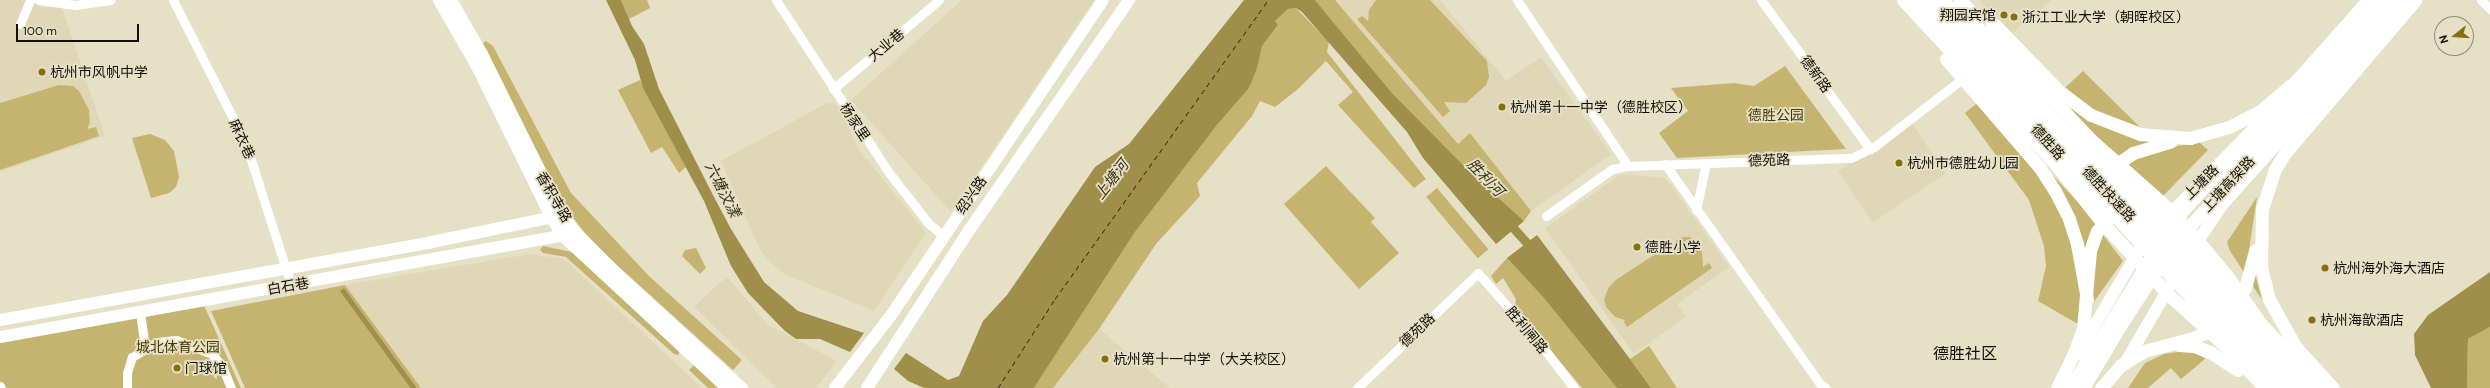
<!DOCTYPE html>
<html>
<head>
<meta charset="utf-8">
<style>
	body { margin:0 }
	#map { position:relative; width:2490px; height:388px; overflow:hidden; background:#e6e0c7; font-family:"DM Sans","Noto Sans SC",sans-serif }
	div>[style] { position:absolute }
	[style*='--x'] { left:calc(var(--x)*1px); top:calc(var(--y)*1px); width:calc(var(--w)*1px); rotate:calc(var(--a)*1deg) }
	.built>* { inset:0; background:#dfd7b6; transform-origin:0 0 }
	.green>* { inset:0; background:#c5b470; transform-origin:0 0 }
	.water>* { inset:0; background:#9f8f4a; transform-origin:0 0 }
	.canal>* { height:9px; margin:-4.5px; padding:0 4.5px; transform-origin:4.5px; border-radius:4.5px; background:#9f8f4a }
	.ferry>* { height:1px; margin-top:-0.5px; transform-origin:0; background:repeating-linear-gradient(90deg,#383111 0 5px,transparent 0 9px) }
	.minor>* { height:9px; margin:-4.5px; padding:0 4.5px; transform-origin:4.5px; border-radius:4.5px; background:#fff }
	.major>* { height:12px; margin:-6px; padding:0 6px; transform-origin:6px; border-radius:6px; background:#fff }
	.highway>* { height:13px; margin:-6.5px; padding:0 6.5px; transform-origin:6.5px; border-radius:6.5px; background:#fff }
	.dots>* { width:11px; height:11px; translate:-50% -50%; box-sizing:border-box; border:2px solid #e6e0c7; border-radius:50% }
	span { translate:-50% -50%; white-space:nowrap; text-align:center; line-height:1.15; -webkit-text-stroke:3.5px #e6e0c7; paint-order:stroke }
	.poi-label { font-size:14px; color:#121007 }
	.right { translate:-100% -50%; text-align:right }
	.left { translate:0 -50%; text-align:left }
	.street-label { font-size:14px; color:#121007 }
	.park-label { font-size:14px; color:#473c01 }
	.water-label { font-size:15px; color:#383111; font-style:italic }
	.quarter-label { font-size:16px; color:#121007 }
	.north { position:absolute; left:2434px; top:16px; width:40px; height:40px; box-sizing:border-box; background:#e6e0c7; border:1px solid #918d7a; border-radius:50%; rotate:253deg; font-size:11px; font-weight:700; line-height:16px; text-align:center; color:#121007 }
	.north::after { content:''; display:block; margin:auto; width:14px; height:18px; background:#83700f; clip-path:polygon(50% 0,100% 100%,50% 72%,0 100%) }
	.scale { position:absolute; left:16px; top:24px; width:123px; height:18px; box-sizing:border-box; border:2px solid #121007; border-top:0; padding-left:5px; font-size:12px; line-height:14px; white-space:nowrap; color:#121007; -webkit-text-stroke:3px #e6e0c7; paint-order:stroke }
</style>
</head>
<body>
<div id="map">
	<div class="built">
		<div style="clip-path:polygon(0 0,24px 0,40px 7px,62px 8px,105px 136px,0 172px)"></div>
		<div style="clip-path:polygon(962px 0,1094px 0,951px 212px,851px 100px)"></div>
		<div style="clip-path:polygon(1335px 0,1440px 0,1506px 81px,1541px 57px,1611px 154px,1531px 211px,1470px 133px,1458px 144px)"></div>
		<div style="clip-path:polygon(1979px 0,2052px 0,2012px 33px)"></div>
		<div style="clip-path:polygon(827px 103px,834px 103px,840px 109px,860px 151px,926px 232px,874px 311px,784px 274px,771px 263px,760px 250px,721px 161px)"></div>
		<div style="left:1911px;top:122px;width:62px;height:88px;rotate:56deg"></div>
		<div style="clip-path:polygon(1621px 174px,1666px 178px,1729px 267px,1677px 304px,1686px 317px,1634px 354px,1545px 228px)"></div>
		<div style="clip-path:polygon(531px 254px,564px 259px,702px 388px,421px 388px,345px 285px)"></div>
		<div style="clip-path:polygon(728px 278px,768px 325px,837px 361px,816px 388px,777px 388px,694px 307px,720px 282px)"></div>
		<div style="clip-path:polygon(1099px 329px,1170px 388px,1053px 388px)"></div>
	</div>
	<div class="green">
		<div style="clip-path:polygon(621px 0,647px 0,650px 8px,629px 19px)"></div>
		<div style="clip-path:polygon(1315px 0,1335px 0,1458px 144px,1470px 133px,1531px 211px,1524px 221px,1471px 173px,1392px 93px)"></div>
		<div style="clip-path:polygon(1376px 0,1430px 0,1487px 61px,1489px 77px,1486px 85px,1466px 103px,1444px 102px,1450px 111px,1443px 117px,1357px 19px,1362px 16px,1368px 21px,1369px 10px)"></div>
		<div style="clip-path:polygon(1296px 8px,1329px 42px,1327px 52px,1426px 179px,1414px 188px,1338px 105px,1353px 92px,1326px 61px,1298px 89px,1275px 107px,1260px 101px,1252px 116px,1197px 183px,1200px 196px,1156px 244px,1099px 329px,1053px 388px,1034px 388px,1135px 232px,1217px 125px,1249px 88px,1262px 46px,1278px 25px,1275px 21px,1288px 9px)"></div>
		<div style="clip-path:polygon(486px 41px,493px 46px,571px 193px,649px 276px,742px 360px,733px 370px,607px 256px,585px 233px,564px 206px,482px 44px)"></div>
		<div style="clip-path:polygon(1785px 66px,1846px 149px,1677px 158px,1659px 133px,1688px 111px,1671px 88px,1734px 83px,1754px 86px)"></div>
		<div style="clip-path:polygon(2083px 71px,2162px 149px,2199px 142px,2208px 150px,2163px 196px,2103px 143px,2056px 96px)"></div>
		<div style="clip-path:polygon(640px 80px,686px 167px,679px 173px,662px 147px,651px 153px,618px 90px)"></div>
		<div style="clip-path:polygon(59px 85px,73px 86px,79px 91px,89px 110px,90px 123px,87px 129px,96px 127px,99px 136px,0 170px,0 103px)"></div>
		<div style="clip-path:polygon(1981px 100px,2078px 202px,2123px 261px,2078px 324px,2038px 301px,2046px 266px,2044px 246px,2029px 200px,1965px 113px)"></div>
		<div style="clip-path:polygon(150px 134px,165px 140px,174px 151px,179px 177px,176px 187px,169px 193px,151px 198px,132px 138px)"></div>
		<div style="clip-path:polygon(1326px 166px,1375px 218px,1371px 222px,1399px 253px,1359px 289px,1284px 204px)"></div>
		<div style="left:1437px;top:188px;width:80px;height:14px;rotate:50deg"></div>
		<div style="clip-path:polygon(2257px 197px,2249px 250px,2262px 300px,2230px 251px,2227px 242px)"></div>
		<div style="clip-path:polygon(1682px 237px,1690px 237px,1699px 245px,1702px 250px,1703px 267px,1709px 263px,1712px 268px,1627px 327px,1624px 322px,1625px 320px,1615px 317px,1606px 307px,1604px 299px,1609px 287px,1617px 279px)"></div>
		<div style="clip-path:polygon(543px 246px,572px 252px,680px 350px,678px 355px,674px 354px,566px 257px,543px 253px,540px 250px)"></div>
		<div style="clip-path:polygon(696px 248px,706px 268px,700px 274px,682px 256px,685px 250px)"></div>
		<div style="clip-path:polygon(1507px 258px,1543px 297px,1617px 388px,1582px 388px,1515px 307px,1516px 299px,1503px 278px,1496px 284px,1491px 276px)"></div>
		<div style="clip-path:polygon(345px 285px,421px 388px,245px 388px,211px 311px)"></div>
		<div style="clip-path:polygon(202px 301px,241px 388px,0 388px,0 337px)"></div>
		<div style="clip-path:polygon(2490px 327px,2490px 388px,2467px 388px,2468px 339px)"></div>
		<div style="clip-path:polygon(1649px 346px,1677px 388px,1651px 388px,1630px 359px)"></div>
		<div style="clip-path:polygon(2185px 351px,2197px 352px,2205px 359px,2181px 379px,2171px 368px,2148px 388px,2128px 388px,2145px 363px,2164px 354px)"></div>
		<div style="clip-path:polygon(694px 365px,718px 388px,708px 388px,689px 370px)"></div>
	</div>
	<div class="water">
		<div style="clip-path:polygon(606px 0,621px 0,632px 26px,644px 44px,659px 89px,715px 199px,731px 229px,764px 282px,798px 311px,864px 333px,850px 352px,820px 339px,796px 339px,785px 331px,748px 293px,731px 266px,704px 201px,643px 88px,635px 60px)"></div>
		<div style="clip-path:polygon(1244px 0,1315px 0,1392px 93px,1471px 173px,1524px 221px,1496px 244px,1423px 158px,1407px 132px,1302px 12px,1296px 8px,1288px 9px,1275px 21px,1278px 25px,1262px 46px,1257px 68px,1249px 88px,1217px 125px,1135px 232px,1034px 388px,924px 388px,908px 381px,894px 369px,906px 353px,948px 380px,959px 376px,983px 321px,1007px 295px,1095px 167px,1129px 144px)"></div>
		<div style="clip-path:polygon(1537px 235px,1630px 359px,1651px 388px,1617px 388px,1543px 297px,1507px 258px)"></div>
		<div style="clip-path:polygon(2490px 272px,2490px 327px,2468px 339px,2467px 388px,2431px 388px,2415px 355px,2414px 334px,2428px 315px)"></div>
		<div style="left:344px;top:288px;width:123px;height:5px;rotate:54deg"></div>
	</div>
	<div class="canal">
		<div style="--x:1508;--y:222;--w:40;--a:48"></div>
	</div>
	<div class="ferry">
		<div style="--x:998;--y:388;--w:106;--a:-57.4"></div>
		<div style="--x:1055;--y:299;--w:367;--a:-54.5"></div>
	</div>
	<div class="minor">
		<div style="--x:39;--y:0;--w:36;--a:8"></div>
		<div style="--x:75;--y:5;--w:36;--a:-8"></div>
		<div style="--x:173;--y:0;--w:161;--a:63.1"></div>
		<div style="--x:246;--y:144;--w:148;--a:72.3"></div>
		<div style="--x:776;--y:0;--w:208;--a:56.8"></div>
		<div style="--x:890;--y:174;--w:63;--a:52"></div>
		<div style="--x:929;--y:224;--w:18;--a:38"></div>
		<div style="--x:1517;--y:0;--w:200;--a:56.2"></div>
		<div style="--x:1761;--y:0;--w:185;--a:53.8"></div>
		<div style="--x:2481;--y:0;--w:13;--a:45"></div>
		<div style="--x:20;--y:24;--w:26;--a:-67"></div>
		<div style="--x:833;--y:89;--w:138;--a:-40"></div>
		<div style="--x:1665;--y:164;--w:269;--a:54.8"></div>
		<div style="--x:1820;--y:384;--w:7;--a:34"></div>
		<div style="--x:1696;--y:210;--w:48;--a:-78"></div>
		<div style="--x:1546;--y:216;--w:81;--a:-35.5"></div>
		<div style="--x:1612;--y:169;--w:16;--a:-11"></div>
		<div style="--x:1628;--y:166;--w:223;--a:-2.1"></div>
		<div style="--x:1851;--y:158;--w:25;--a:-26"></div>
		<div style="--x:1874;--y:147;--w:118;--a:-37.7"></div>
		<div style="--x:140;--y:312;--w:35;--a:82"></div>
		<div style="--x:0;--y:386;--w:2;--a:63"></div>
		<div style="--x:127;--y:388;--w:15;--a:-90"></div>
		<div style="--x:127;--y:373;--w:17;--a:-73"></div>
		<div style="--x:132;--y:357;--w:29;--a:-31"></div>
		<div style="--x:157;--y:342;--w:19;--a:-6"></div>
		<div style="--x:176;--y:340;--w:39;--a:21"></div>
		<div style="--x:212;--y:354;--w:16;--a:50"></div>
		<div style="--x:222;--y:366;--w:24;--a:68"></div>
		<div style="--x:1357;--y:388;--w:167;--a:-43.5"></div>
		<div style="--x:1478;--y:273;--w:96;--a:48.8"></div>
		<div style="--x:1541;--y:345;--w:54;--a:52.5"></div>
	</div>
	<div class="major">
		<div style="--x:439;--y:0;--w:81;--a:60.3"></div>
		<div style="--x:479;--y:70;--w:164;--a:63.9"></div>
		<div style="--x:551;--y:217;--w:22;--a:58"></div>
		<div style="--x:563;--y:236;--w:224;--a:42.8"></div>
		<div style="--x:451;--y:0;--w:62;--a:60.1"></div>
		<div style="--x:482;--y:54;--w:180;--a:63.6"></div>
		<div style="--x:562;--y:215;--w:23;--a:52"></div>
		<div style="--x:576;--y:233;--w:57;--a:45"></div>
		<div style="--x:616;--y:273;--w:171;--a:42.4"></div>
		<div style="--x:1917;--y:0;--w:379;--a:47.5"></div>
		<div style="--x:2173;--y:279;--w:151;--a:46.1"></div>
		<div style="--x:2087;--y:143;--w:108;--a:45.4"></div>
		<div style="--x:2163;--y:220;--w:225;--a:48.4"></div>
		<div style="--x:2165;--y:219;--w:171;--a:-45.5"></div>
		<div style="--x:2193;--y:248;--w:53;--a:-55.7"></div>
		<div style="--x:2223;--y:204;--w:274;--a:-48.1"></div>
		<div style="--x:0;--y:320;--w:439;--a:-10.2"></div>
		<div style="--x:432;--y:242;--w:133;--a:-11.7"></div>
		<div style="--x:0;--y:337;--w:585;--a:-10.23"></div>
		<div style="--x:2077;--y:355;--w:122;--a:-59.4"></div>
		<div style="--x:2124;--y:365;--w:94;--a:-59.9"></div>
		<div style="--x:835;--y:388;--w:93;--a:-52.4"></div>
		<div style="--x:892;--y:314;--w:378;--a:-56.1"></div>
		<div style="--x:867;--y:388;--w:189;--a:-57.1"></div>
		<div style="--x:970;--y:229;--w:279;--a:-55.2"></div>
	</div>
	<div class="highway">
		<div style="--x:1903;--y:0;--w:216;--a:47.1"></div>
		<div style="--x:2050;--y:158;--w:90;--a:50.8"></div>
		<div style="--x:2107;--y:228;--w:93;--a:47.2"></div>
		<div style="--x:2170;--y:296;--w:70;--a:42.1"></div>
		<div style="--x:2222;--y:343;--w:62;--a:46.3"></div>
		<div style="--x:1928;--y:0;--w:530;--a:47.06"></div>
		<div style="--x:1943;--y:0;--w:529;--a:47.14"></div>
		<div style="--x:1960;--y:0;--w:187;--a:46.9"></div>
		<div style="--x:2088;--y:137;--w:96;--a:41.6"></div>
		<div style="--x:2160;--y:201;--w:40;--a:45"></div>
		<div style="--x:2188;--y:229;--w:62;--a:50.2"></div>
		<div style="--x:2228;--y:277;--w:57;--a:54.9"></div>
		<div style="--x:2261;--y:324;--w:88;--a:46.4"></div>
		<div style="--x:1995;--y:25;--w:92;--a:45.9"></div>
		<div style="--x:2059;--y:91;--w:40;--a:37"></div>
		<div style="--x:2091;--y:115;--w:53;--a:21.2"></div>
		<div style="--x:2140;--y:134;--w:50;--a:4.6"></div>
		<div style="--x:2190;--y:138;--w:41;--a:-15.8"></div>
		<div style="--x:2229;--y:127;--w:34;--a:-27"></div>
		<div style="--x:2259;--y:112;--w:48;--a:-40"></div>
		<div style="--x:2296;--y:81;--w:108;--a:-48.4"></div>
		<div style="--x:1946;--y:59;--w:144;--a:49.2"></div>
		<div style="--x:2040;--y:168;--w:27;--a:57"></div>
		<div style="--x:2055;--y:191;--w:31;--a:63"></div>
		<div style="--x:2069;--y:219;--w:26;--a:72"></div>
		<div style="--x:2077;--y:244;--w:56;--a:79.7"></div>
		<div style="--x:2105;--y:222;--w:25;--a:-97"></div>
		<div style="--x:2102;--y:197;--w:14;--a:-78"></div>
		<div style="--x:2105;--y:183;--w:26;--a:-54"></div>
		<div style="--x:2120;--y:162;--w:16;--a:-35"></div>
		<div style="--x:2133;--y:153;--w:39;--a:-17"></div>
		<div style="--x:2187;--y:307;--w:24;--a:15"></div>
		<div style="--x:2210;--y:313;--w:22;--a:-22"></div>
		<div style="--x:2230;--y:305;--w:23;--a:-49"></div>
		<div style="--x:2245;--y:288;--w:39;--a:-75"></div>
		<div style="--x:2179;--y:345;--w:15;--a:4"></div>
		<div style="--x:2194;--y:346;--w:17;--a:21"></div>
		<div style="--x:2210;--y:352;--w:33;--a:33"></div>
		<div style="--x:2057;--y:388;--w:39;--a:-64"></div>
		<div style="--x:2074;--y:353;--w:27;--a:-70"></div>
		<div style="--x:2083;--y:328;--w:77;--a:-84.8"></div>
		<div style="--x:2090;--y:251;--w:21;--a:-71"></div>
		<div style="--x:2097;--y:231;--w:23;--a:-49"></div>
		<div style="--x:2112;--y:214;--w:22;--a:-22"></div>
		<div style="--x:2132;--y:206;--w:19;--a:0"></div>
		<div style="--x:2151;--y:206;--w:19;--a:21"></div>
		<div style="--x:2070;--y:388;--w:194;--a:-58.3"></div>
		<div style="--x:2172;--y:223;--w:50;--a:-48.3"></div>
		<div style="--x:2205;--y:186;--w:124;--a:-44"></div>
		<div style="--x:2294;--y:100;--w:134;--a:-48.3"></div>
		<div style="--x:2083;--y:388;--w:72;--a:-59.2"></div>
		<div style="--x:2120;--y:326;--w:99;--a:-57"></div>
		<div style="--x:2174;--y:243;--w:330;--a:-47.3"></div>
		<div style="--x:2101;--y:388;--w:30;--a:-49"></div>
		<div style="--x:2121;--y:365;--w:27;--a:-31"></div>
		<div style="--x:2144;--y:351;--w:48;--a:-14.6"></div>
		<div style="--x:2190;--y:339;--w:18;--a:-22"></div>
		<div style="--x:2207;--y:332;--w:9;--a:-41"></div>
		<div style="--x:2214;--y:326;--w:14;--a:-51"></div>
		<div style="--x:2223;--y:315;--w:17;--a:-77"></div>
		<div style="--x:2227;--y:298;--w:27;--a:-107"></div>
		<div style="--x:2333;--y:388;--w:57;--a:-132.1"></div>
		<div style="--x:2295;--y:346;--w:54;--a:-119"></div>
		<div style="--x:2269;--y:299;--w:33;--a:-104"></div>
		<div style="--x:2261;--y:267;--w:58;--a:-89"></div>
		<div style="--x:2262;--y:209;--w:42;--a:-72"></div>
		<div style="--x:2275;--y:169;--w:19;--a:-58"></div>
		<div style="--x:2285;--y:153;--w:201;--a:-49.6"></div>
	</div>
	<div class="dots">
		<div style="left:2004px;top:15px;background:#83700f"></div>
		<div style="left:2014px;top:17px;background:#83700f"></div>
		<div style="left:42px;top:72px;background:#83700f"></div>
		<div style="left:1502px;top:107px;background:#83700f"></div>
		<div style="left:1899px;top:163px;background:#83700f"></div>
		<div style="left:1637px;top:247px;background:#83700f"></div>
		<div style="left:2325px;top:268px;background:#83700f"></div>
		<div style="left:2312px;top:320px;background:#83700f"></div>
		<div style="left:1105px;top:359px;background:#83700f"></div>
		<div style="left:177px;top:368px;background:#83700f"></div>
	</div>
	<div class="poi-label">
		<span class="right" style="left:1996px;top:15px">翔园宾馆</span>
		<span class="left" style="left:2022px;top:17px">浙江工业大学（朝晖校区）</span>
		<span class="left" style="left:50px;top:72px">杭州市风帆中学</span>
		<span class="left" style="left:1510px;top:107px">杭州第十一中学（德胜校区）</span>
		<span class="left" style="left:1907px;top:163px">杭州市德胜幼儿园</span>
		<span class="left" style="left:1645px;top:247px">德胜小学</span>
		<span class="left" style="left:2333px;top:268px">杭州海外海大酒店</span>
		<span class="left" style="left:2320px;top:320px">杭州海歆酒店</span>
		<span class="left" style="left:1113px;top:359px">杭州第十一中学（大关校区）</span>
		<span class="left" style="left:185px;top:368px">门球馆</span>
	</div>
	<div class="street-label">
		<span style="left:886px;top:45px;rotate:-40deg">大业巷</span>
		<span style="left:1816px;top:74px;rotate:54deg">德新路</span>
		<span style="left:855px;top:122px;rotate:56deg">杨家里</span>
		<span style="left:242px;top:139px;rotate:65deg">麻衣巷</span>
		<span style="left:2048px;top:142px;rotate:48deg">德胜路</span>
		<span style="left:1769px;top:160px;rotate:-2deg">德苑路</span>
		<span style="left:2201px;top:182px;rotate:-45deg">上塘路</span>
		<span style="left:2228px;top:184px;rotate:-47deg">上塘高架路</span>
		<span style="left:2109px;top:194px;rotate:47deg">德胜快速路</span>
		<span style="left:971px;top:195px;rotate:-55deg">绍兴路</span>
		<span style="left:554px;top:197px;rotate:60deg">香积寺路</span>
		<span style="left:288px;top:286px;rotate:-10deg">白石巷</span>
		<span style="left:1417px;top:330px;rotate:-43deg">德苑路</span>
		<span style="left:1527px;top:330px;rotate:50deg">胜利闸路</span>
	</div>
	<div class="park-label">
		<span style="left:1776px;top:115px">德胜公园</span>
		<span style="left:178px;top:347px">城北体育公园</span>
	</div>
	<div class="water-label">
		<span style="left:1485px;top:178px;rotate:46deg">胜利河</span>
		<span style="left:1112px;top:180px;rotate:-52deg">上塘河</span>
		<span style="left:722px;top:190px;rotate:63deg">六塘汶漾</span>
	</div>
	<div class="quarter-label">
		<span style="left:1965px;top:354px">德胜社区</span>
	</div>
	<div class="north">N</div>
	<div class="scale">100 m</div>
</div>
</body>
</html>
